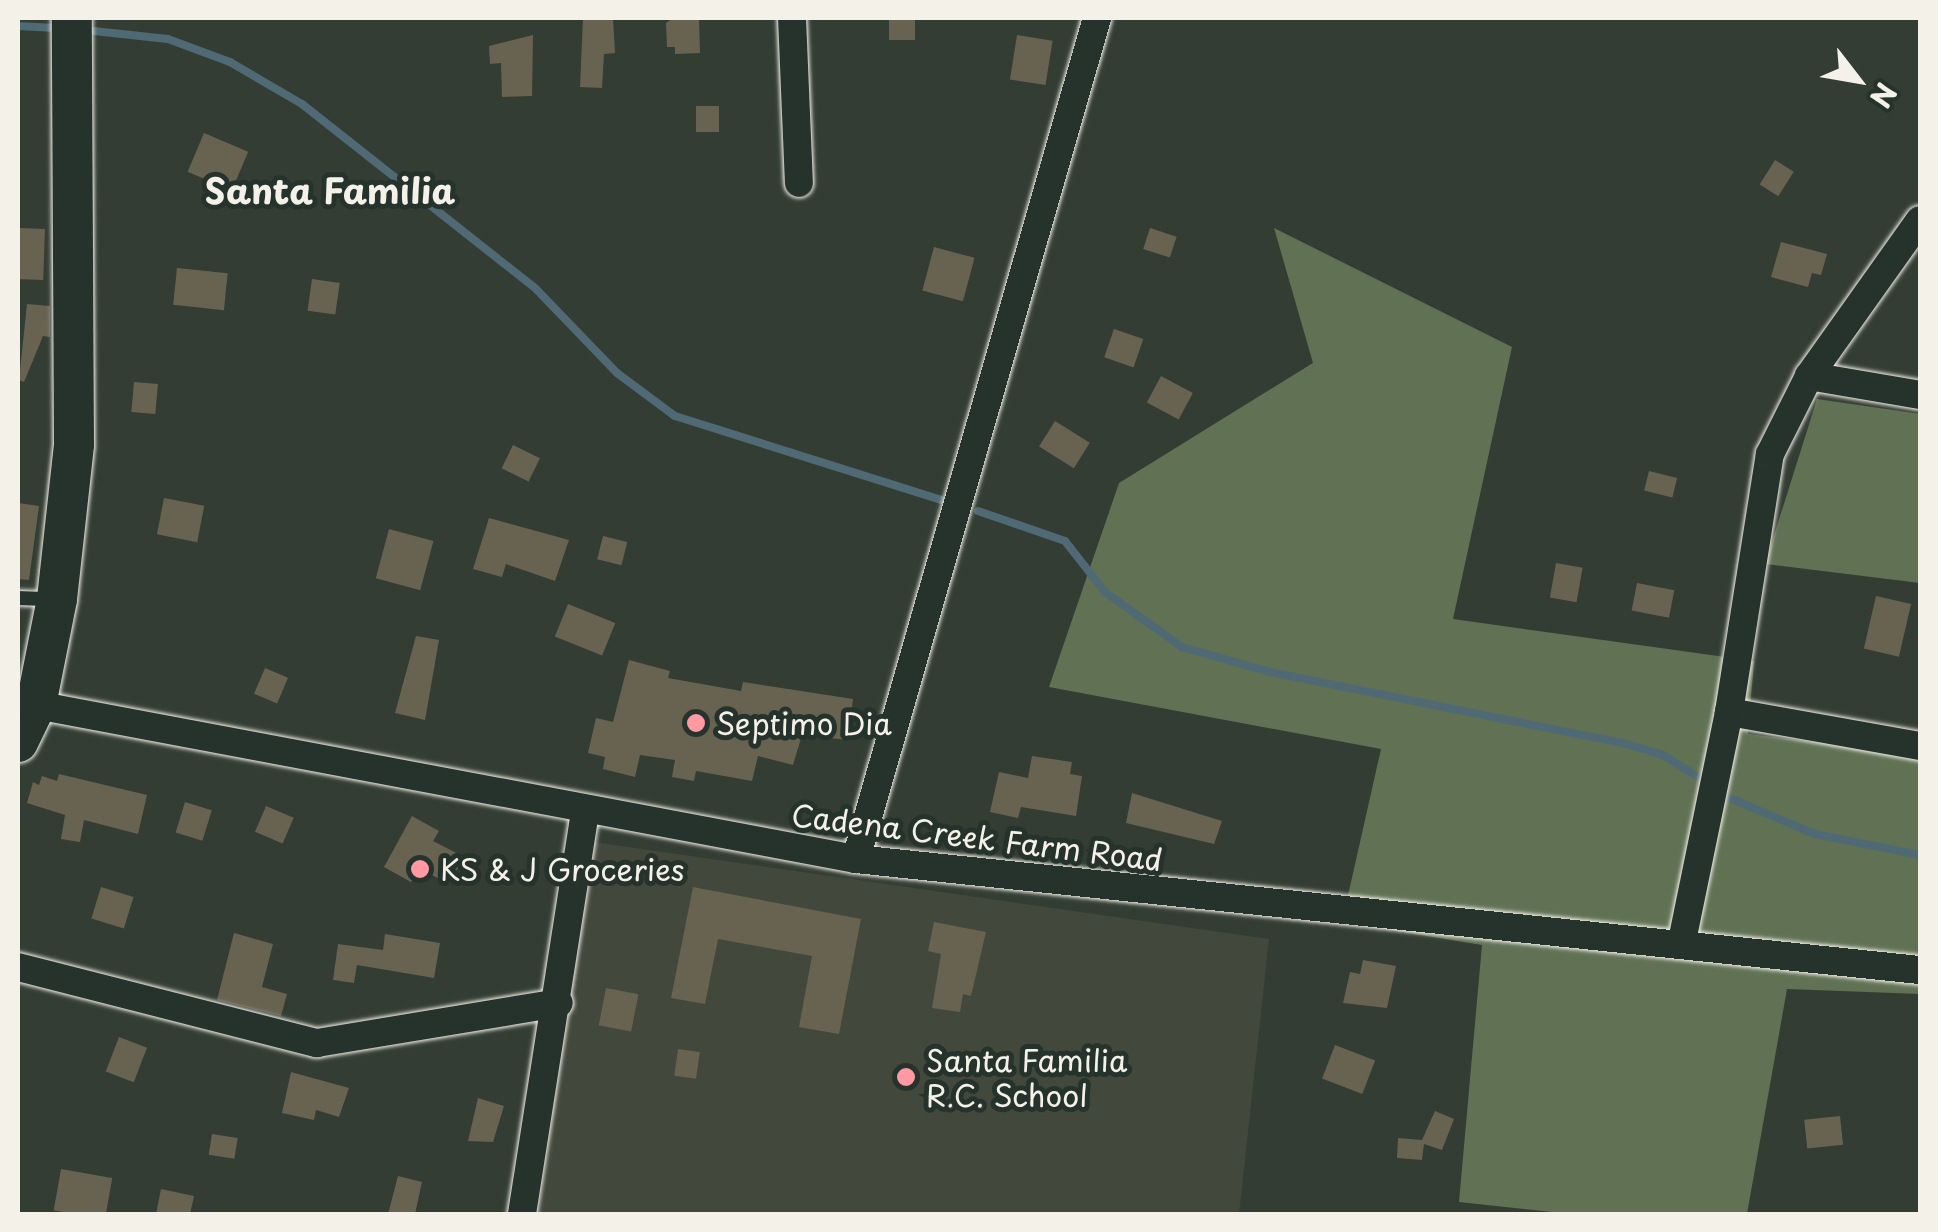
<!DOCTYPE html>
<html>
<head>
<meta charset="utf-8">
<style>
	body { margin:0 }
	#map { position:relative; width:1938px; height:1232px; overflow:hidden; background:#333d34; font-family:"Playpen Sans",sans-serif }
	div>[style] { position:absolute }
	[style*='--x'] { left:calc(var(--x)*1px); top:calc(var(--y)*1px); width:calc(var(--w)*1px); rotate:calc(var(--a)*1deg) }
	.built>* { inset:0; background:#43483d }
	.green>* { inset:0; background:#607154 }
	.stream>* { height:8px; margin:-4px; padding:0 4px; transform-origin:4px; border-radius:4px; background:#4f6a74 }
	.building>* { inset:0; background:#686351; transform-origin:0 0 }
	.roads { filter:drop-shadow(0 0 2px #f4f1e8) drop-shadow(0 0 2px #f4f1e8) }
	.service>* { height:14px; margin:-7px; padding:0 7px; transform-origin:7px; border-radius:7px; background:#26332d }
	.minor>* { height:28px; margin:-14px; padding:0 14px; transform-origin:14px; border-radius:14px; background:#26332d }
	.secondary>* { height:40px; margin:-20px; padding:0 20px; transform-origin:20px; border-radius:20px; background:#26332d }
	.dots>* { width:28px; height:28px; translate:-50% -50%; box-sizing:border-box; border:5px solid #26332d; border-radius:50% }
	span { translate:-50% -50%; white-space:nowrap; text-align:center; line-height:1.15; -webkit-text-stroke:10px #26332d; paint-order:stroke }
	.poi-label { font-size:30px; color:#f4f1e8 }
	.left { translate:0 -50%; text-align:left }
	.street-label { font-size:30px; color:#f4f1e8 }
	.quarter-label { font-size:35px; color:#f4f1e8; font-weight:700 }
	.frame { position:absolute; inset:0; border:20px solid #f4f1e8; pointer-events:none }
	.north { position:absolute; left:1808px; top:30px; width:100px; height:100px; -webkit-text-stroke:8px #26332d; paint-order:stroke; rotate:121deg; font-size:28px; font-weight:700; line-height:40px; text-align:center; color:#f4f1e8 }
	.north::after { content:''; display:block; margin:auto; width:35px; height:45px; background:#f4f1e8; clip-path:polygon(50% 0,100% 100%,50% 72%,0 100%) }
</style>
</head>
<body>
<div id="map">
	<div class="built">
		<div style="clip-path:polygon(593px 842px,1269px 939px,1239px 1214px,538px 1214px)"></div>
	</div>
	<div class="green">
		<div style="clip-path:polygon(1274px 228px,1512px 347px,1453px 619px,1754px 661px,1748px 734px,1920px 755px,1920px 994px,1787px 989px,1747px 1214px,1571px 1214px,1459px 1202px,1482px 945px,1342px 922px,1381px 749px,1049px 687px,1119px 483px,1313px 363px)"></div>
		<div style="clip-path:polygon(1817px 399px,1920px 414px,1920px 583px,1765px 564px)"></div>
	</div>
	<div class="stream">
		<div style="--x:18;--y:26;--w:33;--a:3"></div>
		<div style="--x:94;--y:31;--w:74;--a:6.2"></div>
		<div style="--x:168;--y:39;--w:66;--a:20.4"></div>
		<div style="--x:230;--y:62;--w:83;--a:30.3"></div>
		<div style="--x:302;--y:104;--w:298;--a:38.3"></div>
		<div style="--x:536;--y:289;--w:117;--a:46"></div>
		<div style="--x:617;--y:373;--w:72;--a:36.6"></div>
		<div style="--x:675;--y:416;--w:279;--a:17.5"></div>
		<div style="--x:978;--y:511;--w:92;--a:19"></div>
		<div style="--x:1065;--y:541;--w:65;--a:51.9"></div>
		<div style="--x:1105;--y:592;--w:95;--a:35.5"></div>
		<div style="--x:1182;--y:647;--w:91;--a:15.9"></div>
		<div style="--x:1270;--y:672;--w:360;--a:11.4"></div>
		<div style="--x:1623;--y:743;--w:42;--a:16.7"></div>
		<div style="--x:1663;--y:755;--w:40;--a:32"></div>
		<div style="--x:1730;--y:798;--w:92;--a:23"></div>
		<div style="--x:1815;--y:834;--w:107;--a:11.3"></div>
	</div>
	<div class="building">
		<div style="clip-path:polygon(583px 18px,613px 18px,615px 53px,604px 54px,602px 88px,580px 87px)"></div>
		<div style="clip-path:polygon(673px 18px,699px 18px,700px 53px,675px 54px,675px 47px,667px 47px,666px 23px)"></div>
		<div style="left:889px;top:18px;width:26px;height:22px"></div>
		<div style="clip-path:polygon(533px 35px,532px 96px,502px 97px,501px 63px,490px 64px,489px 46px)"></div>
		<div style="left:1017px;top:35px;width:36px;height:45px;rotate:9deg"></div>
		<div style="left:696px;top:106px;width:23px;height:26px"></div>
		<div style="left:204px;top:133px;width:48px;height:42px;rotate:23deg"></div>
		<div style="left:1775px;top:160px;width:22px;height:29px;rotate:32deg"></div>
		<div style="left:18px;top:228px;width:27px;height:51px;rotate:2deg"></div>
		<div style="left:1150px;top:228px;width:28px;height:22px;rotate:18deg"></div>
		<div style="clip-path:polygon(1781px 242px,1827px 254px,1821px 275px,1812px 273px,1808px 287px,1771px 277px)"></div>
		<div style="left:934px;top:247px;width:42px;height:45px;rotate:15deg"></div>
		<div style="left:177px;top:268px;width:51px;height:37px;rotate:6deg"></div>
		<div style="left:312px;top:279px;width:28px;height:32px;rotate:8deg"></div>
		<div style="clip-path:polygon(27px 304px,50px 306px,50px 337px,43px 336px,24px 382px,19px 380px)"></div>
		<div style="left:1114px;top:329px;width:31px;height:30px;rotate:19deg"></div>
		<div style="left:1161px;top:376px;width:36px;height:30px;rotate:28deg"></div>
		<div style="left:134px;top:382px;width:24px;height:30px;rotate:5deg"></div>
		<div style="left:1055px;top:421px;width:41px;height:30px;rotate:32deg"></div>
		<div style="left:513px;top:445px;width:30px;height:26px;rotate:26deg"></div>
		<div style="left:1649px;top:471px;width:29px;height:20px;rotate:14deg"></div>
		<div style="left:164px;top:498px;width:41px;height:37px;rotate:11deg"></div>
		<div style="clip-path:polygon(18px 503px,39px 506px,29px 580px,18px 579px)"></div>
		<div style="clip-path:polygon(489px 518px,569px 540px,555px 581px,506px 564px,502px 577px,473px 569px)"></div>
		<div style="left:389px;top:529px;width:46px;height:51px;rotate:15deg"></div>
		<div style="left:603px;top:536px;width:25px;height:24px;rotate:14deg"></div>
		<div style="left:1556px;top:563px;width:27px;height:35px;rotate:10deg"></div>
		<div style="left:1637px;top:583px;width:38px;height:28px;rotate:11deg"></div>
		<div style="left:1876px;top:596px;width:36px;height:54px;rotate:13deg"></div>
		<div style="left:568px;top:604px;width:51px;height:35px;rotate:22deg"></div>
		<div style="clip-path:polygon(416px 636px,439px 640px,425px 720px,395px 713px)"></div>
		<div style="clip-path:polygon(629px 660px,670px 671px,668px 678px,741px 691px,743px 682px,853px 699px,848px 740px,802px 735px,793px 765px,758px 756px,752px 781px,696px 771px,694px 781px,672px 777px,675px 760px,640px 755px,635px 777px,603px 769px,605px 757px,588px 753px,596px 718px,613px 722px)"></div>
		<div style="left:265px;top:668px;width:25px;height:28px;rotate:23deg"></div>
		<div style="clip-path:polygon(1032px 756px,1072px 762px,1070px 774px,1082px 776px,1076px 816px,1021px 807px,1018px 818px,990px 812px,999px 772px,1028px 778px)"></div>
		<div style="clip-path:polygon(59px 774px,147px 795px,138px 834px,84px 820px,80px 842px,61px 839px,65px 815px,27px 803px,33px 782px,39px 785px,42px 776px,57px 781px)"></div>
		<div style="clip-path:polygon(1132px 793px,1222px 821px,1214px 844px,1126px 823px)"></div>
		<div style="left:185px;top:802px;width:28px;height:32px;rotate:17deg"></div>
		<div style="left:266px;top:806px;width:30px;height:28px;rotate:23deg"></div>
		<div style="clip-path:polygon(412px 816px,439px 831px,433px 841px,464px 857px,449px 884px,419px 868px,411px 882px,384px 867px)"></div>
		<div style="left:101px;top:887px;width:34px;height:33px;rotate:17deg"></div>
		<div style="clip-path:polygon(693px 887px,861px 919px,839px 1034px,799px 1027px,812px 956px,718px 939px,705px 1004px,671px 998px)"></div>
		<div style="clip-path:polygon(934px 922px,986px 932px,971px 996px,963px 994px,960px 1012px,932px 1008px,941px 954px,928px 951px)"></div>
		<div style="clip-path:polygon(234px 933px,273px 944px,262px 987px,287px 994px,281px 1016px,217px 1000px)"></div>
		<div style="clip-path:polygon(385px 934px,440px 943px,434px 978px,357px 965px,354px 983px,333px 980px,338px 944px,383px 950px)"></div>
		<div style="clip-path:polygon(1363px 960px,1396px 966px,1387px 1008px,1343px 1003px,1350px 972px,1360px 974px)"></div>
		<div style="left:606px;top:988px;width:33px;height:38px;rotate:11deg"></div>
		<div style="left:119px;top:1037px;width:30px;height:37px;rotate:21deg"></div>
		<div style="left:1335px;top:1045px;width:43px;height:36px;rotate:21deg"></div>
		<div style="left:678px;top:1049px;width:22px;height:27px;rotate:8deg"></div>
		<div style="clip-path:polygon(291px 1072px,349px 1088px,339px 1117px,316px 1110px,314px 1120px,282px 1113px)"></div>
		<div style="clip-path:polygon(478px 1098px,504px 1106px,493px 1142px,468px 1141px)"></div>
		<div style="clip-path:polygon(1435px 1111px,1454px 1119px,1442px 1150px,1424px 1144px,1422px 1160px,1397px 1158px,1398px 1138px,1422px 1140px)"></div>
		<div style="left:1840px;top:1116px;width:29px;height:36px;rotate:84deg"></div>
		<div style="left:212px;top:1134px;width:26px;height:21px;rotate:9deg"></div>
		<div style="left:61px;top:1169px;width:52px;height:42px;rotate:10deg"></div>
		<div style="clip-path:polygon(398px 1176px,422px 1182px,415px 1214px,388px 1214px)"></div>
		<div style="clip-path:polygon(161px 1189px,194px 1196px,190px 1214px,156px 1214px)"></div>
	</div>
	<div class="roads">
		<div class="service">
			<div style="--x:18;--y:598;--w:33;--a:2"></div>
		</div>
		<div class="minor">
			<div style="--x:792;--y:18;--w:165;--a:87.6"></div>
			<div style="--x:1809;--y:376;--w:113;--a:9.7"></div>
			<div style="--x:36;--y:705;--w:834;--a:10.64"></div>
			<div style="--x:856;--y:859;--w:1070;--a:5.96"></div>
			<div style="--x:1729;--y:712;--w:194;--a:10.1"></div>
			<div style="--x:856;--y:859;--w:875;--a:-74.01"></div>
			<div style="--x:1682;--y:941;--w:234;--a:-78.4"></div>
			<div style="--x:1729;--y:712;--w:261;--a:-81"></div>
			<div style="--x:1770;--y:454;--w:87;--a:-63.4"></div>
			<div style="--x:1809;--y:376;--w:191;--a:-54.6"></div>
			<div style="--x:18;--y:967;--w:309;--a:14.3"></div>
			<div style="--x:317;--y:1043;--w:245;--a:-9.4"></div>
			<div style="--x:522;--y:1214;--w:406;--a:-81.1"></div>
		</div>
		<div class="secondary">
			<div style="--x:18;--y:742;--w:41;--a:-64.1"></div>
			<div style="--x:36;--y:705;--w:108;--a:-78.8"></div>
			<div style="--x:57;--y:599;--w:156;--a:-83.7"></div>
			<div style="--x:74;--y:444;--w:426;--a:-90.3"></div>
		</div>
	</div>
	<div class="dots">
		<div style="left:696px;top:723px;background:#ff9aa2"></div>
		<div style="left:420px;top:869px;background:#ff9aa2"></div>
		<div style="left:906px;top:1077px;background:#ff9aa2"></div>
	</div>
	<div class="poi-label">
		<span class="left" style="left:716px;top:723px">Septimo Dia</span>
		<span class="left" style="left:440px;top:869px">KS &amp; J Groceries</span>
		<span class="left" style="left:926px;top:1077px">Santa Familia<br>R.C. School</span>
	</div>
	<div class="street-label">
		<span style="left:977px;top:837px;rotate:7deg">Cadena Creek Farm Road</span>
	</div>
	<div class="quarter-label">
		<span style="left:330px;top:190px">Santa Familia</span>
	</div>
	<div class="frame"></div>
	<div class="north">N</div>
</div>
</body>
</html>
